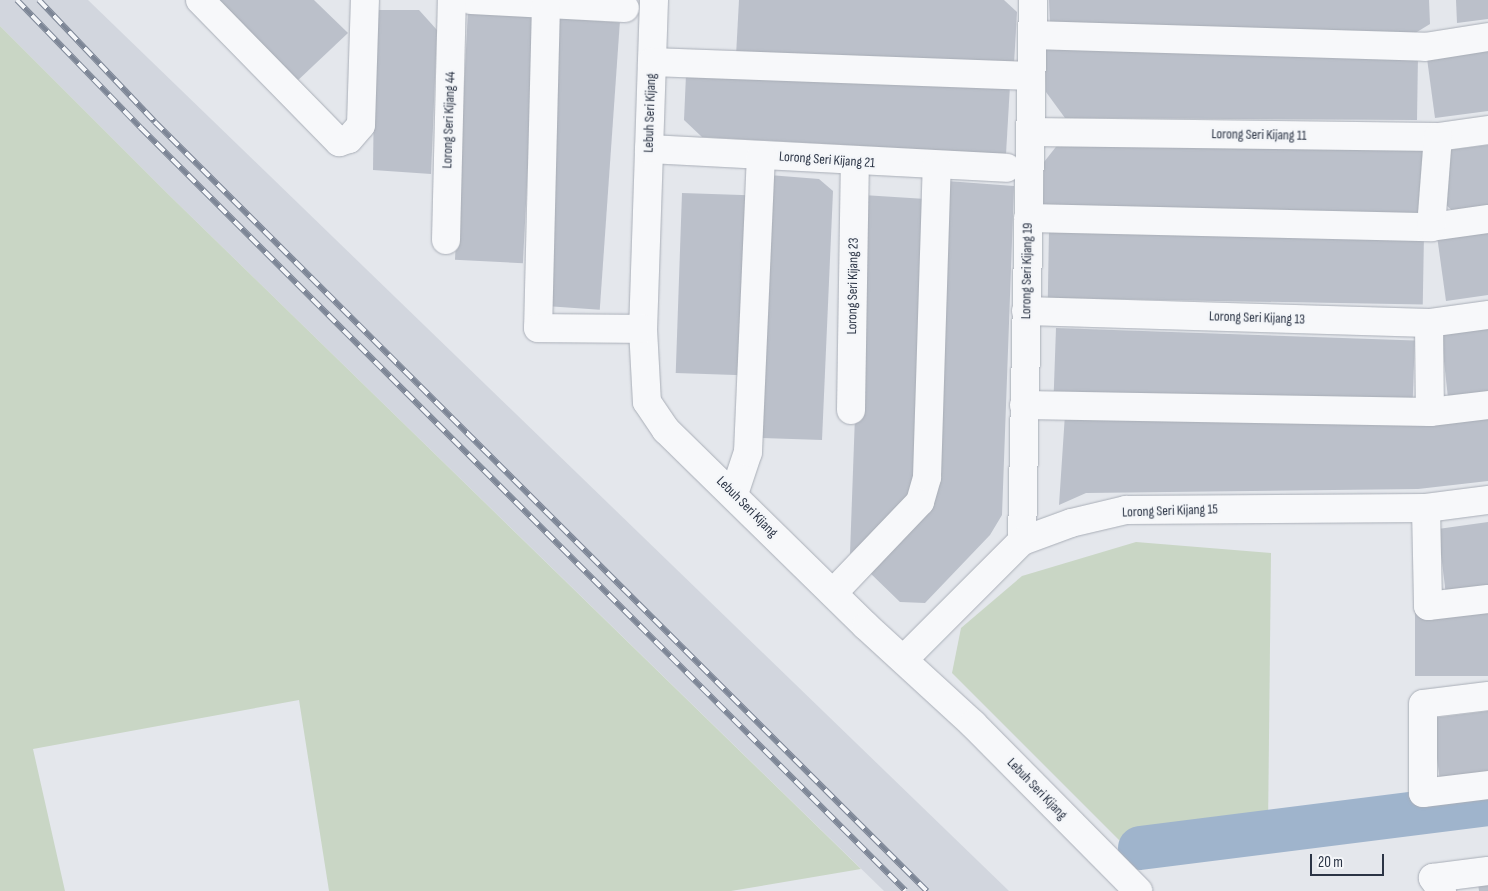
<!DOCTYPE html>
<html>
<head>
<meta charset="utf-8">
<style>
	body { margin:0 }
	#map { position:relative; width:1488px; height:891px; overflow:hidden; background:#e4e7ec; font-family:"Sofia Sans Condensed",sans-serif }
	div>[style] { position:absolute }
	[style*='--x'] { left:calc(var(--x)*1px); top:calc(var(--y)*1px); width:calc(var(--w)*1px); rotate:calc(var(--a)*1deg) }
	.built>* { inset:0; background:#d2d6de }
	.green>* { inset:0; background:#c9d6c5 }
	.river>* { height:44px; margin:-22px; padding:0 22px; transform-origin:22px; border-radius:22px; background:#9fb4cc }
	.building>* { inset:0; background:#bbc0ca; transform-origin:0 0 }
	.roads { filter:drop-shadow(0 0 1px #a9aeb7) drop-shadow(0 0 1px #a9aeb7) }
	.minor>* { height:28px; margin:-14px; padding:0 14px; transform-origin:14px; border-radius:14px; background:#f7f8fa }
	.rail>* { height:5.5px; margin-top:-2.75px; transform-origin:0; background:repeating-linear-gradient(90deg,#f4f6f9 0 11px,#7d8696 0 22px); box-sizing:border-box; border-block:1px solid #7d8696 }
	span { translate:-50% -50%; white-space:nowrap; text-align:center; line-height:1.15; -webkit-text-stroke:4.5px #f4f6f9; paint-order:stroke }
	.street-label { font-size:14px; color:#2b3445 }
	.scale { position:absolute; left:1310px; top:854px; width:74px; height:22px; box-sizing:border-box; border:2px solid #2b3445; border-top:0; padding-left:6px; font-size:15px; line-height:18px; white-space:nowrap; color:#2b3445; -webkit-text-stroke:4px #f4f6f9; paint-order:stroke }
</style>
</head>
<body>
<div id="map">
	<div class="built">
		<div style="clip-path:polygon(0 0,88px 0,1009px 891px,884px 891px,169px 195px,0 26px)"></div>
	</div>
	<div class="green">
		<div style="clip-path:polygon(0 26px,169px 195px,861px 869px,731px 891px,329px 891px,299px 700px,33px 749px,65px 891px,0 891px)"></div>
		<div style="clip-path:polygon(1136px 542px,1271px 553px,1268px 829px,1128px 849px,952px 673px,961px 628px,1022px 576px)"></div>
	</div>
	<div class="river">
		<div style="--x:1140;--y:848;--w:351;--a:-7.2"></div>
	</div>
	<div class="building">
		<div style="clip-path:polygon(214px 0,314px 0,348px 33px,295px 83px)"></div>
		<div style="clip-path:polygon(739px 0,1004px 0,1017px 12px,1014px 64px,736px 56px)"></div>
		<div style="clip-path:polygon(1049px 0,1429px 0,1430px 24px,1412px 35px,1050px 25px)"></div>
		<div style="clip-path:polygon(1456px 0,1488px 0,1488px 19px,1457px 23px)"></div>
		<div style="clip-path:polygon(375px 10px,419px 10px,437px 30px,431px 174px,373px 170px)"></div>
		<div style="left:468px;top:11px;width:68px;height:249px;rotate:3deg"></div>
		<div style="left:555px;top:18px;width:65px;height:288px;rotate:4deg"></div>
		<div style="clip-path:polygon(1488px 43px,1488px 111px,1435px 118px,1426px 51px)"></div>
		<div style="clip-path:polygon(1045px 46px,1418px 54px,1417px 120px,1065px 118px,1046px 92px)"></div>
		<div style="clip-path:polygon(686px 75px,1010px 85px,1006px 154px,702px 137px,684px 120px)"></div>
		<div style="clip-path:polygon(1059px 143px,1428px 149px,1420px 218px,1043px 208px,1044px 162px)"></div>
		<div style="clip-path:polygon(1488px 145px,1488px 211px,1458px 216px,1445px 204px,1448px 150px)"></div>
		<div style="clip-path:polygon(769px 175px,819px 179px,833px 191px,822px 440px,759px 438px)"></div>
		<div style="clip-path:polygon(947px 181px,1014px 186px,1002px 515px,990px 535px,925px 603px,900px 602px,869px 572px,930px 508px)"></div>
		<div style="left:682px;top:193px;width:67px;height:180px;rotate:2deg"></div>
		<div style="clip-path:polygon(863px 195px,926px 199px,914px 493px,850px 554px)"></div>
		<div style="clip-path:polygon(1488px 229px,1488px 295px,1446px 301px,1437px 236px)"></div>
		<div style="left:1049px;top:230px;width:375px;height:68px;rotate:1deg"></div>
		<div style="clip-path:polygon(1488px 327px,1488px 394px,1448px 398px,1441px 333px)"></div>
		<div style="left:1056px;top:328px;width:359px;height:63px;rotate:2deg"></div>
		<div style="clip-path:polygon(1065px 414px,1488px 418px,1488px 481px,1418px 489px,1086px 493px,1059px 505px)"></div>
		<div style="clip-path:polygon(1488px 522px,1488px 589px,1446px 595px,1438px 529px)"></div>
		<div style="left:1488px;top:611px;width:65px;height:73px;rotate:90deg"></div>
		<div style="clip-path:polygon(1488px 711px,1488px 776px,1440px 782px,1432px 718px)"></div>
		<div style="clip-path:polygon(1488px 874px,1488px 891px,1479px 891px,1477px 876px)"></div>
	</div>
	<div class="roads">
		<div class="minor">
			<div style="--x:200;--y:0;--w:199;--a:45.6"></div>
			<div style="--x:339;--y:142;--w:10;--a:-17"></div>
			<div style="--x:349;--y:139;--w:18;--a:-49"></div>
			<div style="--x:361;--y:125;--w:125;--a:-88.2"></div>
			<div style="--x:471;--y:0;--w:154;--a:3"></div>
			<div style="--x:654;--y:0;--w:329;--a:91.9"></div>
			<div style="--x:643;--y:329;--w:73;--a:86.9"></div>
			<div style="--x:647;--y:402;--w:34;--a:56"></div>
			<div style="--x:666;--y:430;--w:280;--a:44.4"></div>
			<div style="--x:866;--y:626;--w:145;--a:42.5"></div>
			<div style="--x:973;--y:724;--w:235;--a:45.3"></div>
			<div style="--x:546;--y:4;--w:324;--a:91.4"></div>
			<div style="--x:538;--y:328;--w:105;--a:0.5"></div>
			<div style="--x:1032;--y:35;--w:393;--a:1.7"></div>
			<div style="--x:1425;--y:47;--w:64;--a:-9"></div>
			<div style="--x:652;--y:62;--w:379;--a:2.1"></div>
			<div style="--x:1030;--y:132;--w:408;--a:0.7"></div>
			<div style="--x:1438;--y:137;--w:50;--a:-8"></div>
			<div style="--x:649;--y:149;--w:358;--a:3"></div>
			<div style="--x:1028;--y:218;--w:403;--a:1.3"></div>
			<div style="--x:1431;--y:227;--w:58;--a:-8"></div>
			<div style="--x:1431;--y:227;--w:90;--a:-85.6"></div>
			<div style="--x:446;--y:240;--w:240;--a:-88.6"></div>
			<div style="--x:1026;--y:311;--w:403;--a:1.7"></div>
			<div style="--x:1429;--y:323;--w:60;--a:-7.7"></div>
			<div style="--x:1429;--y:323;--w:89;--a:89.4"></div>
			<div style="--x:1024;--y:405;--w:406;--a:1"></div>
			<div style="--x:1430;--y:412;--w:58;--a:-6.9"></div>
			<div style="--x:851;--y:410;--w:248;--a:-89.1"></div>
			<div style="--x:734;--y:494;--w:44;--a:-71.6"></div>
			<div style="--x:748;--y:452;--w:297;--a:-87.5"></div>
			<div style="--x:1426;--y:508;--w:98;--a:88.8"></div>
			<div style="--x:1428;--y:606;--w:60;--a:-6.7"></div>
			<div style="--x:1022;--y:541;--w:541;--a:-88.84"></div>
			<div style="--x:833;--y:593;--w:126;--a:-46.3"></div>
			<div style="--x:920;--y:502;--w:26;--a:-74"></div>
			<div style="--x:927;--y:477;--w:311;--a:-88.2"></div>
			<div style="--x:904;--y:659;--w:167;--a:-45"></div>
			<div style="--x:1022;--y:541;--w:52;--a:-20.2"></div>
			<div style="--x:1071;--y:523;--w:57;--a:-13.3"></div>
			<div style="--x:1126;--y:510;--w:300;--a:-0.4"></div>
			<div style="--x:1426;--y:508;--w:63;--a:-7.4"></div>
			<div style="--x:1488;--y:696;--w:65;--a:173"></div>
			<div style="--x:1423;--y:704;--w:89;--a:90"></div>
			<div style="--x:1423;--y:793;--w:65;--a:-7"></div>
			<div style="--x:1442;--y:891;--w:16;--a:-125"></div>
			<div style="--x:1433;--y:878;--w:55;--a:-7.3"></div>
		</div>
	</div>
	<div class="rail">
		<div style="--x:17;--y:0;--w:178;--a:45.9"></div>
		<div style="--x:141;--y:128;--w:1080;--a:44.93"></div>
		<div style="--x:39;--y:0;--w:168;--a:46.4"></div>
		<div style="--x:155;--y:122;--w:1090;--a:44.89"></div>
	</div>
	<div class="street-label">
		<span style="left:650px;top:113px;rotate:-88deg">Lebuh Seri Kijang</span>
		<span style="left:449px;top:120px;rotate:-88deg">Lorong Seri Kijang 44</span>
		<span style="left:1259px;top:135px;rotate:1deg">Lorong Seri Kijang 11</span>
		<span style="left:827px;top:160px;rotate:4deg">Lorong Seri Kijang 21</span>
		<span style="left:1027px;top:271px;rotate:-89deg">Lorong Seri Kijang 19</span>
		<span style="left:853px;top:286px;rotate:-89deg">Lorong Seri Kijang 23</span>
		<span style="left:1257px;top:318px;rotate:2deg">Lorong Seri Kijang 13</span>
		<span style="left:747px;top:507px;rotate:45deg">Lebuh Seri Kijang</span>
		<span style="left:1170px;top:511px;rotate:-2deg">Lorong Seri Kijang 15</span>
		<span style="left:1037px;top:789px;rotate:46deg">Lebuh Seri Kijang</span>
	</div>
	<div class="scale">20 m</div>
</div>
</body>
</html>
